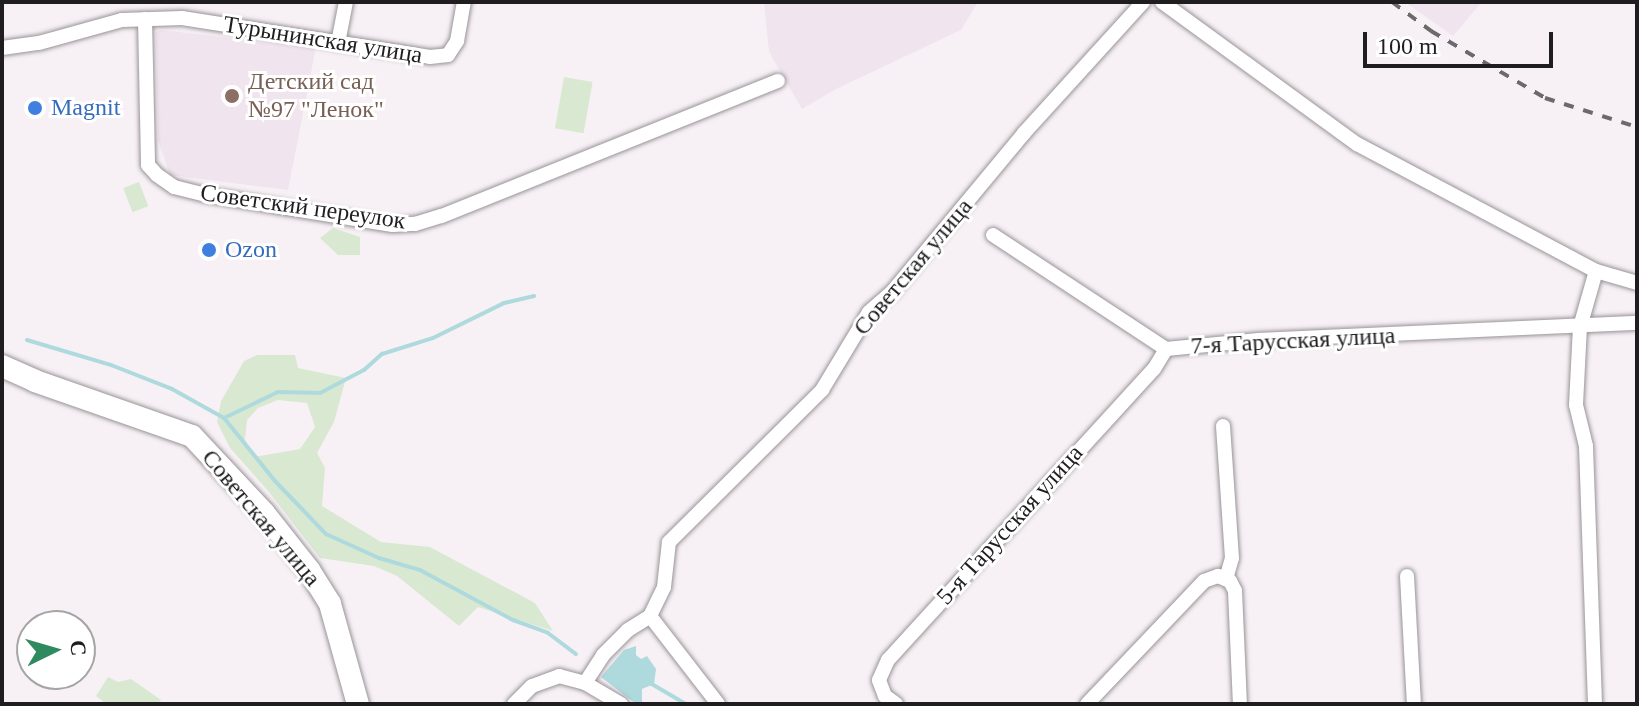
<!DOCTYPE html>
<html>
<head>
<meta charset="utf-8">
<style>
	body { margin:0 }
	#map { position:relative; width:1639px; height:706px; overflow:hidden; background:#f7f1f6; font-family:Georgia,serif }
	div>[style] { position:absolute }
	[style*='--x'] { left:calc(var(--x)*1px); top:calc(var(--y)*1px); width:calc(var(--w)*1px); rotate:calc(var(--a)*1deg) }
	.built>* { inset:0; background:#f0e4ef }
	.green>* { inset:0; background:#d9e8d1; transform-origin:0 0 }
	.water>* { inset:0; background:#aedade }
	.stream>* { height:4px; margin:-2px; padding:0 2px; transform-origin:2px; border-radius:2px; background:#aedade }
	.roads { filter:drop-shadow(0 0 2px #999498) drop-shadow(0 0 2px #999498) }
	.street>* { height:14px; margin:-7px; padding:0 7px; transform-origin:7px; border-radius:7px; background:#fff }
	.primary>* { height:22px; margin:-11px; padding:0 11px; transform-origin:11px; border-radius:11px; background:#fff }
	.rail>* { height:4px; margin-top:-2px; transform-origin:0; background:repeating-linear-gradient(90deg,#6c696c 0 10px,transparent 0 20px) }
	.dots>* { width:22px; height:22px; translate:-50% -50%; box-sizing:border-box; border:4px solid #fff; border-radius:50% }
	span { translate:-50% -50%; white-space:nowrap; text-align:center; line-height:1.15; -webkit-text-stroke:6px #fff; paint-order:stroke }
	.street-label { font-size:24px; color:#1f1d1f }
	.education-label { font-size:24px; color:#785e54 }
	.left { translate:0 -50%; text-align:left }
	.shop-label { font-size:24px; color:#366cbe }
	.frame { position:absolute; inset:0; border:4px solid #1f1d1f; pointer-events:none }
	.north { position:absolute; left:16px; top:610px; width:80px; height:80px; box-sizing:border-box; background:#fff; border:2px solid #a5a5a5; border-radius:50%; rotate:85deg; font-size:22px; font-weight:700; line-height:32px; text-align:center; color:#1f1d1f }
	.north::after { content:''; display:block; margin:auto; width:28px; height:36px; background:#308a5f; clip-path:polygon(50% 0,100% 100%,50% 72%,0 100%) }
	.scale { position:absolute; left:1363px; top:32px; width:190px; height:36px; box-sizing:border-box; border:4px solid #1f1d1f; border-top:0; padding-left:10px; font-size:24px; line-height:28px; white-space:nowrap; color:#1f1d1f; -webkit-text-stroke:6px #fff; paint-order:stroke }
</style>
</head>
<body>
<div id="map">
	<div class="built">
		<div style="clip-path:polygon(764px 2px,978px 2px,961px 30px,836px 89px,802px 109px,769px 52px)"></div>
		<div style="clip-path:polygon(1405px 2px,1482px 2px,1453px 36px)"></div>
		<div style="clip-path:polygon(160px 30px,313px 47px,315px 52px,288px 190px,170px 175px,158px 140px,156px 32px)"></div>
	</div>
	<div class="green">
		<div style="left:564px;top:77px;width:29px;height:52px;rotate:10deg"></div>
		<div style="left:139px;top:182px;width:26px;height:17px;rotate:69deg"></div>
		<div style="clip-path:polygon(333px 228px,360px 237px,360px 255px,338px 255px,320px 238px)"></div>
		<div style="clip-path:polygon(evenodd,257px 355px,295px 355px,298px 368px,346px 378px,334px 422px,317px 453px,325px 468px,322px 506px,381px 542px,430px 547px,535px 603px,553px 631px,478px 607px,459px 626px,397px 576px,374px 566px,320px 558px,269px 492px,230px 448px,217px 422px,221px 401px,244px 361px,257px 355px,278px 400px,307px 403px,315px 427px,300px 449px,254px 457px,245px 440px,247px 420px,258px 408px,278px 400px)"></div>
		<div style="clip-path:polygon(108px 677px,118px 682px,131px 679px,161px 700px,158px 704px,106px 704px,96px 696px)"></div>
	</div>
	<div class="water">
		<div style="clip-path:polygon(636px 646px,636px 655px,641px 659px,647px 656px,656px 669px,654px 684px,642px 689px,642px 704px,636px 704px,601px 677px,624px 650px)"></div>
	</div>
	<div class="stream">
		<div style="--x:27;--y:340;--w:88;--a:16.6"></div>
		<div style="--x:111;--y:365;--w:66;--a:21.5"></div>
		<div style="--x:172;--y:389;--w:60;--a:29.1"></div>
		<div style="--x:224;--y:418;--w:81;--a:51"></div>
		<div style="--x:275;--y:481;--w:74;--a:46.1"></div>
		<div style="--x:326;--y:534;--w:58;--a:24.4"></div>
		<div style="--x:379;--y:558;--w:43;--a:16.3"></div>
		<div style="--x:420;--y:570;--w:106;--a:28.3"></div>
		<div style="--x:513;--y:620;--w:37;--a:20"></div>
		<div style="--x:548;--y:633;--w:35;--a:37"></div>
		<div style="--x:224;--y:418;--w:60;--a:-25.7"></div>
		<div style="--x:278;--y:392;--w:42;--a:1.4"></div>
		<div style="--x:320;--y:393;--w:50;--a:-27.6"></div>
		<div style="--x:364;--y:370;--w:24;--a:-42"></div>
		<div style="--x:382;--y:354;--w:53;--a:-17.4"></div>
		<div style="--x:433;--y:338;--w:79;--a:-26.2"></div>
		<div style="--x:504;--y:303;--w:31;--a:-13"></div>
		<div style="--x:650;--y:683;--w:42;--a:30.3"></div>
	</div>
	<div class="roads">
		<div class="street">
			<div style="--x:1162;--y:2;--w:241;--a:36.1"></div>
			<div style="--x:1357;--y:144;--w:271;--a:28"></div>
			<div style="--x:1596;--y:271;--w:43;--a:16.3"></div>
			<div style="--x:145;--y:19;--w:146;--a:88.8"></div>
			<div style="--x:148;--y:165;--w:13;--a:48"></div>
			<div style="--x:157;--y:175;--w:21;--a:35"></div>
			<div style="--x:174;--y:187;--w:34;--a:14"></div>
			<div style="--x:207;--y:195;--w:188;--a:9.2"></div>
			<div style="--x:393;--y:225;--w:22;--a:-3"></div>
			<div style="--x:415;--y:224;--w:28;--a:-17"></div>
			<div style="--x:442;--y:216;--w:362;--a:-21.9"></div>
			<div style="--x:338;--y:43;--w:42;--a:-79"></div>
			<div style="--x:2;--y:48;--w:37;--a:-8"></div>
			<div style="--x:39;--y:43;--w:86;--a:-15.5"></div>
			<div style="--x:122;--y:20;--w:60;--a:-1.9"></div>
			<div style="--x:182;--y:18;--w:251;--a:8.9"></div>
			<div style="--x:430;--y:57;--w:18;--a:-6"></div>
			<div style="--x:448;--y:55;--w:17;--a:-57"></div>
			<div style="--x:457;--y:41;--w:40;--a:-80"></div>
			<div style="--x:993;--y:235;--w:207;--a:33.4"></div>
			<div style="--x:1166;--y:349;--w:93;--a:-5.5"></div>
			<div style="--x:1259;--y:340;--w:378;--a:-2.6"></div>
			<div style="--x:1223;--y:426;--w:132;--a:86.1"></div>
			<div style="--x:1232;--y:558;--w:22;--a:106"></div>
			<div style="--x:1407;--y:576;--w:128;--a:86.9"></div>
			<div style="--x:650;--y:616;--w:111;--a:52.3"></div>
			<div style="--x:585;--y:683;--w:42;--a:30.3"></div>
			<div style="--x:514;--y:704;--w:25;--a:-45"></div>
			<div style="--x:532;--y:686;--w:29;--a:-20"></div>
			<div style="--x:559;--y:676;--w:27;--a:15"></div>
			<div style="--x:585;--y:683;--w:33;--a:-57"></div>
			<div style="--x:603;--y:655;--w:35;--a:-45"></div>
			<div style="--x:628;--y:630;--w:26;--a:-32"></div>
			<div style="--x:650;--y:616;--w:32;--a:-64"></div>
			<div style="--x:664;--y:587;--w:45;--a:-83.7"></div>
			<div style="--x:669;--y:542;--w:216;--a:-44.8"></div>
			<div style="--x:822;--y:390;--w:91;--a:-58.9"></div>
			<div style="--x:869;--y:312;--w:32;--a:-41"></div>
			<div style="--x:893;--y:291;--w:205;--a:-50.3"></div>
			<div style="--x:1024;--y:133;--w:177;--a:-47.7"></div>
			<div style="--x:896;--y:704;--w:14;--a:-144"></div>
			<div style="--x:885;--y:696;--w:17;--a:-111"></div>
			<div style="--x:879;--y:680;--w:22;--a:-66"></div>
			<div style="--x:888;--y:660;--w:394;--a:-47.6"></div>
			<div style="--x:1154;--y:369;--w:23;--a:-59"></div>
			<div style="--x:1087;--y:704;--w:170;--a:-46.4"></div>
			<div style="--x:1204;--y:581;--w:15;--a:-20"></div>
			<div style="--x:1218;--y:576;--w:13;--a:23"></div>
			<div style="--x:1230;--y:581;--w:11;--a:63"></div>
			<div style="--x:1235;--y:591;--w:113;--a:87.5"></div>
			<div style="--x:1595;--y:704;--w:258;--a:-92"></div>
			<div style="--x:1586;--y:446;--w:42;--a:-103.7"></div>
			<div style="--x:1576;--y:405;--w:78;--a:-87.1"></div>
			<div style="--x:1580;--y:327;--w:58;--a:-74.1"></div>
		</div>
		<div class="primary">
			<div style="--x:2;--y:366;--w:36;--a:24"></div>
			<div style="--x:35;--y:381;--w:166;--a:19.3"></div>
			<div style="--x:192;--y:436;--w:105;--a:46.9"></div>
			<div style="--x:264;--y:513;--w:73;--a:51.7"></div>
			<div style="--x:309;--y:570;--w:40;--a:58"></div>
			<div style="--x:330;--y:604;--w:104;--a:74.4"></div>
		</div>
	</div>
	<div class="rail">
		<div style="--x:1392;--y:2;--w:49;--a:36.6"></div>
		<div style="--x:1431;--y:31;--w:132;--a:30.4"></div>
		<div style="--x:1545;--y:98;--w:96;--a:17.5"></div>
	</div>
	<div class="dots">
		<div style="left:232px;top:96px;background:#8d6e63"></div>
		<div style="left:35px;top:108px;background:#3f7fe0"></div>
		<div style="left:209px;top:250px;background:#3f7fe0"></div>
	</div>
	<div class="street-label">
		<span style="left:323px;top:40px;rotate:9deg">Турынинская улица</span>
		<span style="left:303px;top:207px;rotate:8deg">Советский переулок</span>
		<span style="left:913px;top:267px;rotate:-50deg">Советская улица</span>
		<span style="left:1293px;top:341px;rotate:-3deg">7-я Тарусская улица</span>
		<span style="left:261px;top:518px;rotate:50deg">Советская улица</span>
		<span style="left:1010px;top:525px;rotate:-48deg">5-я Тарусская улица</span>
	</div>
	<div class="education-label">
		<span class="left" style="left:248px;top:96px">Детский сад<br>№97 "Ленок"</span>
	</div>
	<div class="shop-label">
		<span class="left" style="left:51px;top:108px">Magnit</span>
		<span class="left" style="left:225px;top:250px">Ozon</span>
	</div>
	<div class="frame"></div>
	<div class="north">С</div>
	<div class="scale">100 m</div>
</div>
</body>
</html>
